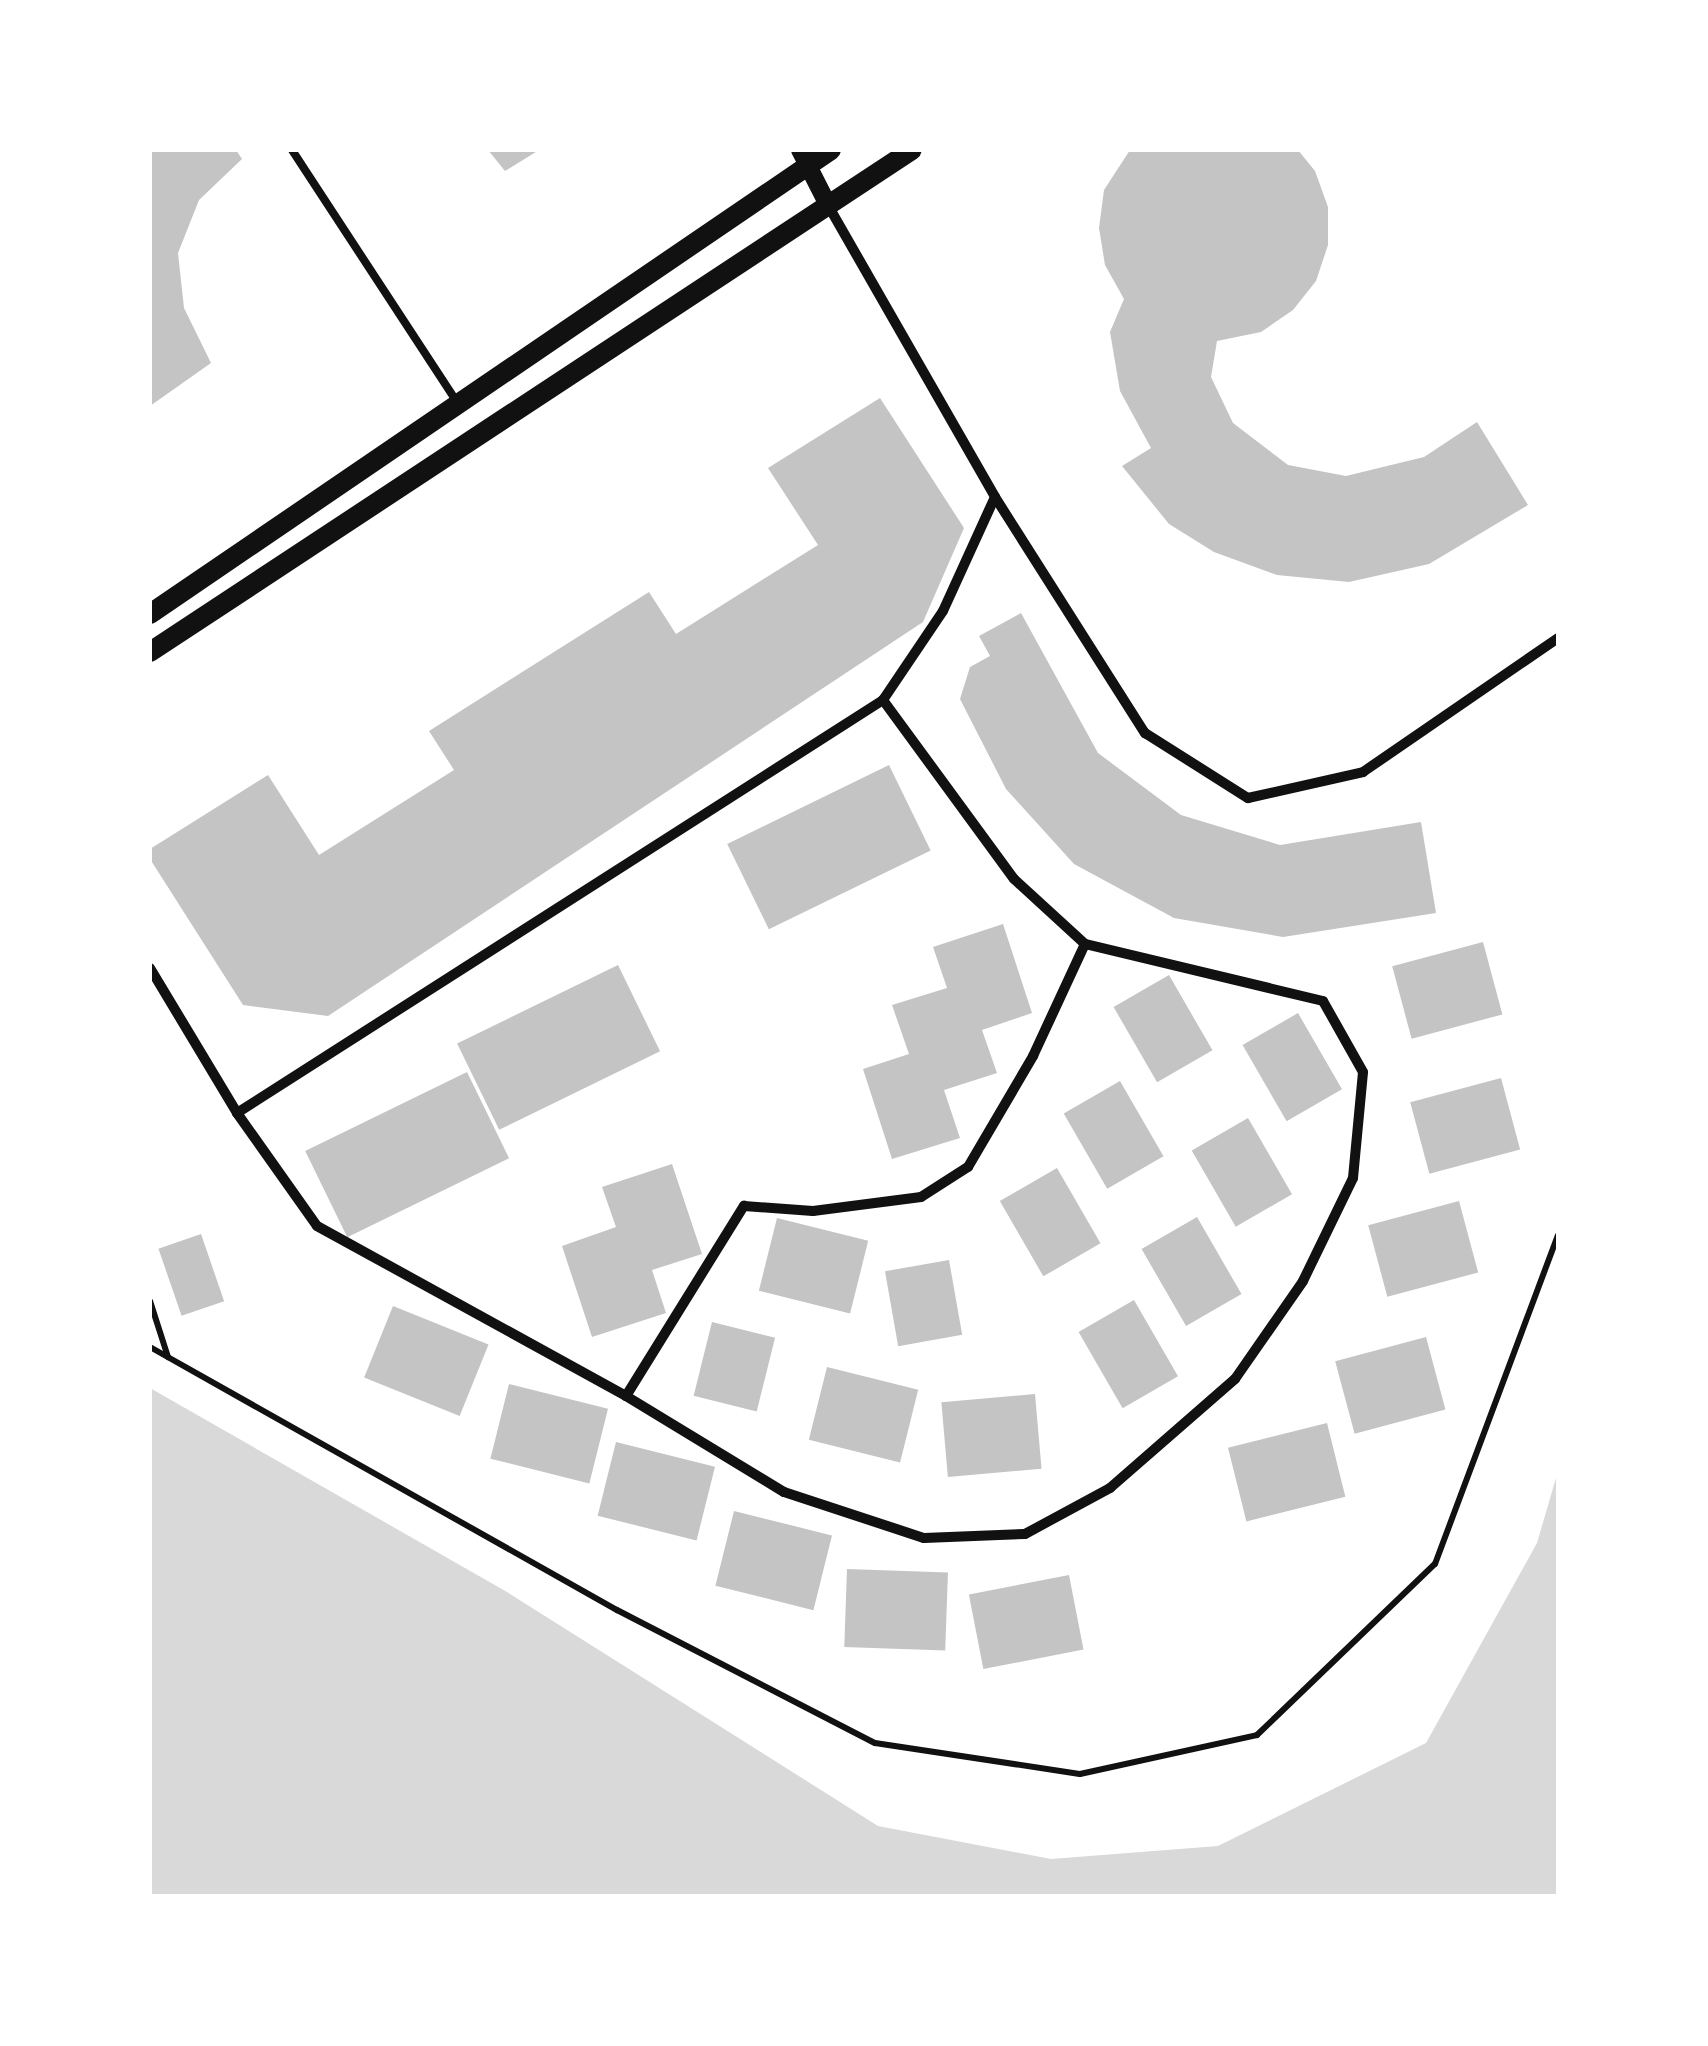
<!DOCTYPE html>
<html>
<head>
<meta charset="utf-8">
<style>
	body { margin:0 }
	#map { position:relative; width:1708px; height:2046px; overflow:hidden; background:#fff; font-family:Figtree,sans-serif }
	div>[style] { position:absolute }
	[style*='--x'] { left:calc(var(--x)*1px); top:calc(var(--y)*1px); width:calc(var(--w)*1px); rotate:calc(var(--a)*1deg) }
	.water>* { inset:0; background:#d9d9d9 }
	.building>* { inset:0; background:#c4c4c4; transform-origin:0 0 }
	.path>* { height:6px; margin:-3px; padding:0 3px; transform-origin:3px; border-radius:3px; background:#111 }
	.service>* { height:8px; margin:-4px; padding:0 4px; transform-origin:4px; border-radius:4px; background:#111 }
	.minor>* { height:10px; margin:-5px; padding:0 5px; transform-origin:5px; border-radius:5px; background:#111 }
	.tertiary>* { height:18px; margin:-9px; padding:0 9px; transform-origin:9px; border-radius:9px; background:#111 }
	.secondary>* { height:20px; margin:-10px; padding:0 10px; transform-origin:10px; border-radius:10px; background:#111 }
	span { translate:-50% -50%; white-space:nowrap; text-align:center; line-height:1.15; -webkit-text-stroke:9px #fff; paint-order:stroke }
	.frame { position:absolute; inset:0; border:152px solid #fff; pointer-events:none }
</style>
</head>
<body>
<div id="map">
	<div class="water">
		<div style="clip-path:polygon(150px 1388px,507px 1592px,878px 1826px,1051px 1859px,1218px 1846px,1426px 1743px,1537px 1543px,1558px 1471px,1558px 1896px,150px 1896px)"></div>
	</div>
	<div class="building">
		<div style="clip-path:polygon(150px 150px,236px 150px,242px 159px,199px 200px,178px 253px,184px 308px,211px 363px,150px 406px)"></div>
		<div style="clip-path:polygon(488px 150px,539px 150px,505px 171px)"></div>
		<div style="clip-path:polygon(1130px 150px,1298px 150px,1315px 171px,1328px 207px,1328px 245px,1316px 281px,1293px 310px,1261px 332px,1217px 341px,1211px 377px,1233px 423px,1288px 465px,1346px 476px,1424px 457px,1477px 422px,1528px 505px,1429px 564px,1349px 582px,1277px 575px,1214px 552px,1169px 524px,1122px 466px,1151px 448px,1120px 391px,1110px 332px,1124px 299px,1105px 265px,1099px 228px,1104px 190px)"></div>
		<div style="clip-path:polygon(880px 398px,964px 528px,923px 622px,328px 1016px,243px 1005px,150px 859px,150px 849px,268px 775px,319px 855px,454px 770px,429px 731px,649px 592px,676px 634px,818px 545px,768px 468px)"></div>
		<div style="clip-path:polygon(1021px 613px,1098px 753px,1181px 815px,1280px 845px,1421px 822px,1436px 913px,1283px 937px,1174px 918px,1074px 864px,1006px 789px,960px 699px,970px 667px,990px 656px,979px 636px)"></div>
		<div style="left:889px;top:765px;width:95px;height:180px;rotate:64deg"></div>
		<div style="clip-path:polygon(1003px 924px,1032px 1013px,982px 1030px,997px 1073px,944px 1090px,960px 1138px,892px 1159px,863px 1069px,909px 1054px,892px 1005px,947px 988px,933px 947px)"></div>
		<div style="left:1483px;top:942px;width:75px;height:94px;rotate:75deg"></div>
		<div style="left:618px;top:965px;width:96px;height:179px;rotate:64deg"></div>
		<div style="left:1169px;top:975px;width:87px;height:64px;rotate:60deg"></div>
		<div style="left:1298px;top:1013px;width:88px;height:64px;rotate:60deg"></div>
		<div style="left:467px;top:1072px;width:96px;height:180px;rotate:64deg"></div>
		<div style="left:1501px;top:1078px;width:74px;height:94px;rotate:75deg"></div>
		<div style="left:1120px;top:1081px;width:87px;height:65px;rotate:60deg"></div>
		<div style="left:1248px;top:1118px;width:88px;height:65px;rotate:60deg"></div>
		<div style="clip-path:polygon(672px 1164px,702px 1254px,652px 1270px,666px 1313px,592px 1337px,562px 1246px,616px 1227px,602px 1187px)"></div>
		<div style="left:1057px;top:1168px;width:87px;height:66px;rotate:60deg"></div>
		<div style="left:1459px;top:1201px;width:74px;height:94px;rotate:75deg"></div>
		<div style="left:1197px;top:1217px;width:89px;height:64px;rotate:60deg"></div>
		<div style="left:777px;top:1218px;width:94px;height:75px;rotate:14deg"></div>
		<div style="left:201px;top:1234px;width:71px;height:45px;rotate:71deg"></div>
		<div style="left:949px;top:1260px;width:76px;height:65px;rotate:80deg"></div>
		<div style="left:1134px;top:1300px;width:88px;height:64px;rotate:60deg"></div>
		<div style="left:393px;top:1306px;width:103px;height:77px;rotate:22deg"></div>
		<div style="left:712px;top:1322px;width:65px;height:76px;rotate:14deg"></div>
		<div style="left:1426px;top:1337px;width:75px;height:94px;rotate:75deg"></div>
		<div style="left:827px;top:1367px;width:94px;height:75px;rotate:14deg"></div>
		<div style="left:509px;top:1384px;width:102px;height:77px;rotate:14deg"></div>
		<div style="left:1035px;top:1394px;width:75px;height:94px;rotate:85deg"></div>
		<div style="left:1327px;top:1423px;width:76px;height:102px;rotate:76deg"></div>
		<div style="left:616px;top:1442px;width:102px;height:76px;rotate:14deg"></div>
		<div style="left:734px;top:1511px;width:101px;height:77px;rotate:14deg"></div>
		<div style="left:847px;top:1569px;width:101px;height:78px;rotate:2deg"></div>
		<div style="left:1069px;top:1575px;width:76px;height:102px;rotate:79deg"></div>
	</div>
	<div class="path">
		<div style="--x:150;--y:1301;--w:59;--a:72.2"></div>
		<div style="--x:150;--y:1347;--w:536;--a:29.39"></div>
		<div style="--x:617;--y:1610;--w:290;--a:27.3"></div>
		<div style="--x:875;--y:1743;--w:207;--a:8.6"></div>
		<div style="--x:1080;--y:1774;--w:181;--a:-12.4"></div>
		<div style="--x:1257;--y:1735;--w:247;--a:-43.9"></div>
		<div style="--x:1435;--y:1564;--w:351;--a:-69.5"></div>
	</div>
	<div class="service">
		<div style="--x:292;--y:150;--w:303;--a:56.8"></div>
	</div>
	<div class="minor">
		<div style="--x:829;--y:207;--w:334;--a:60.2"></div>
		<div style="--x:995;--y:497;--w:280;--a:57.6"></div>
		<div style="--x:1145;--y:733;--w:122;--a:32.3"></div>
		<div style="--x:1248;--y:798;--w:118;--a:-12.7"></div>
		<div style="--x:1363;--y:772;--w:237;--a:-34.5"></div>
		<div style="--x:150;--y:968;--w:169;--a:59"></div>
		<div style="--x:237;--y:1113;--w:138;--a:54.7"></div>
		<div style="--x:317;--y:1226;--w:353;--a:28.8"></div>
		<div style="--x:626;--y:1396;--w:185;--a:31.3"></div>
		<div style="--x:784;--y:1492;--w:147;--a:18.2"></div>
		<div style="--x:924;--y:1538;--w:101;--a:-2.3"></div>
		<div style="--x:1025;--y:1534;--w:97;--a:-28.4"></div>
		<div style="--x:1110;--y:1488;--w:166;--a:-41.1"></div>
		<div style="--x:1235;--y:1379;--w:119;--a:-55.2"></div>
		<div style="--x:1303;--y:1281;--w:114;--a:-64.1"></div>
		<div style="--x:1353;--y:1178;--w:106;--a:-84.6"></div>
		<div style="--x:1363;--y:1072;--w:81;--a:-119.4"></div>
		<div style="--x:1323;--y:1001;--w:245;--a:-166.5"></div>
		<div style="--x:1085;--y:944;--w:96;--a:-137.5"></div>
		<div style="--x:1014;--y:879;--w:222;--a:-126.2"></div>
		<div style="--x:237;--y:1113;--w:767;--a:-32.59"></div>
		<div style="--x:883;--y:700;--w:107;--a:-56"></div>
		<div style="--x:943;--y:611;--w:125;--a:-65.5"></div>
		<div style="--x:626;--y:1396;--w:224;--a:-58.2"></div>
		<div style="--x:744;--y:1206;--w:69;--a:4.1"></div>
		<div style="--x:813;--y:1211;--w:109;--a:-7.4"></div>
		<div style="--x:921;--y:1197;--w:56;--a:-32.6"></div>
		<div style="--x:968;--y:1167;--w:129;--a:-59.6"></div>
		<div style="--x:1033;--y:1056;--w:123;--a:-65.1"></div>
	</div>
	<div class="tertiary">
		<div style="--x:800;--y:150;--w:64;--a:63"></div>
	</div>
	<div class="secondary">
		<div style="--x:150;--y:614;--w:824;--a:-34.27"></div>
		<div style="--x:150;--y:652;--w:912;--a:-33.38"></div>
	</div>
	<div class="frame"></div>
</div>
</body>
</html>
